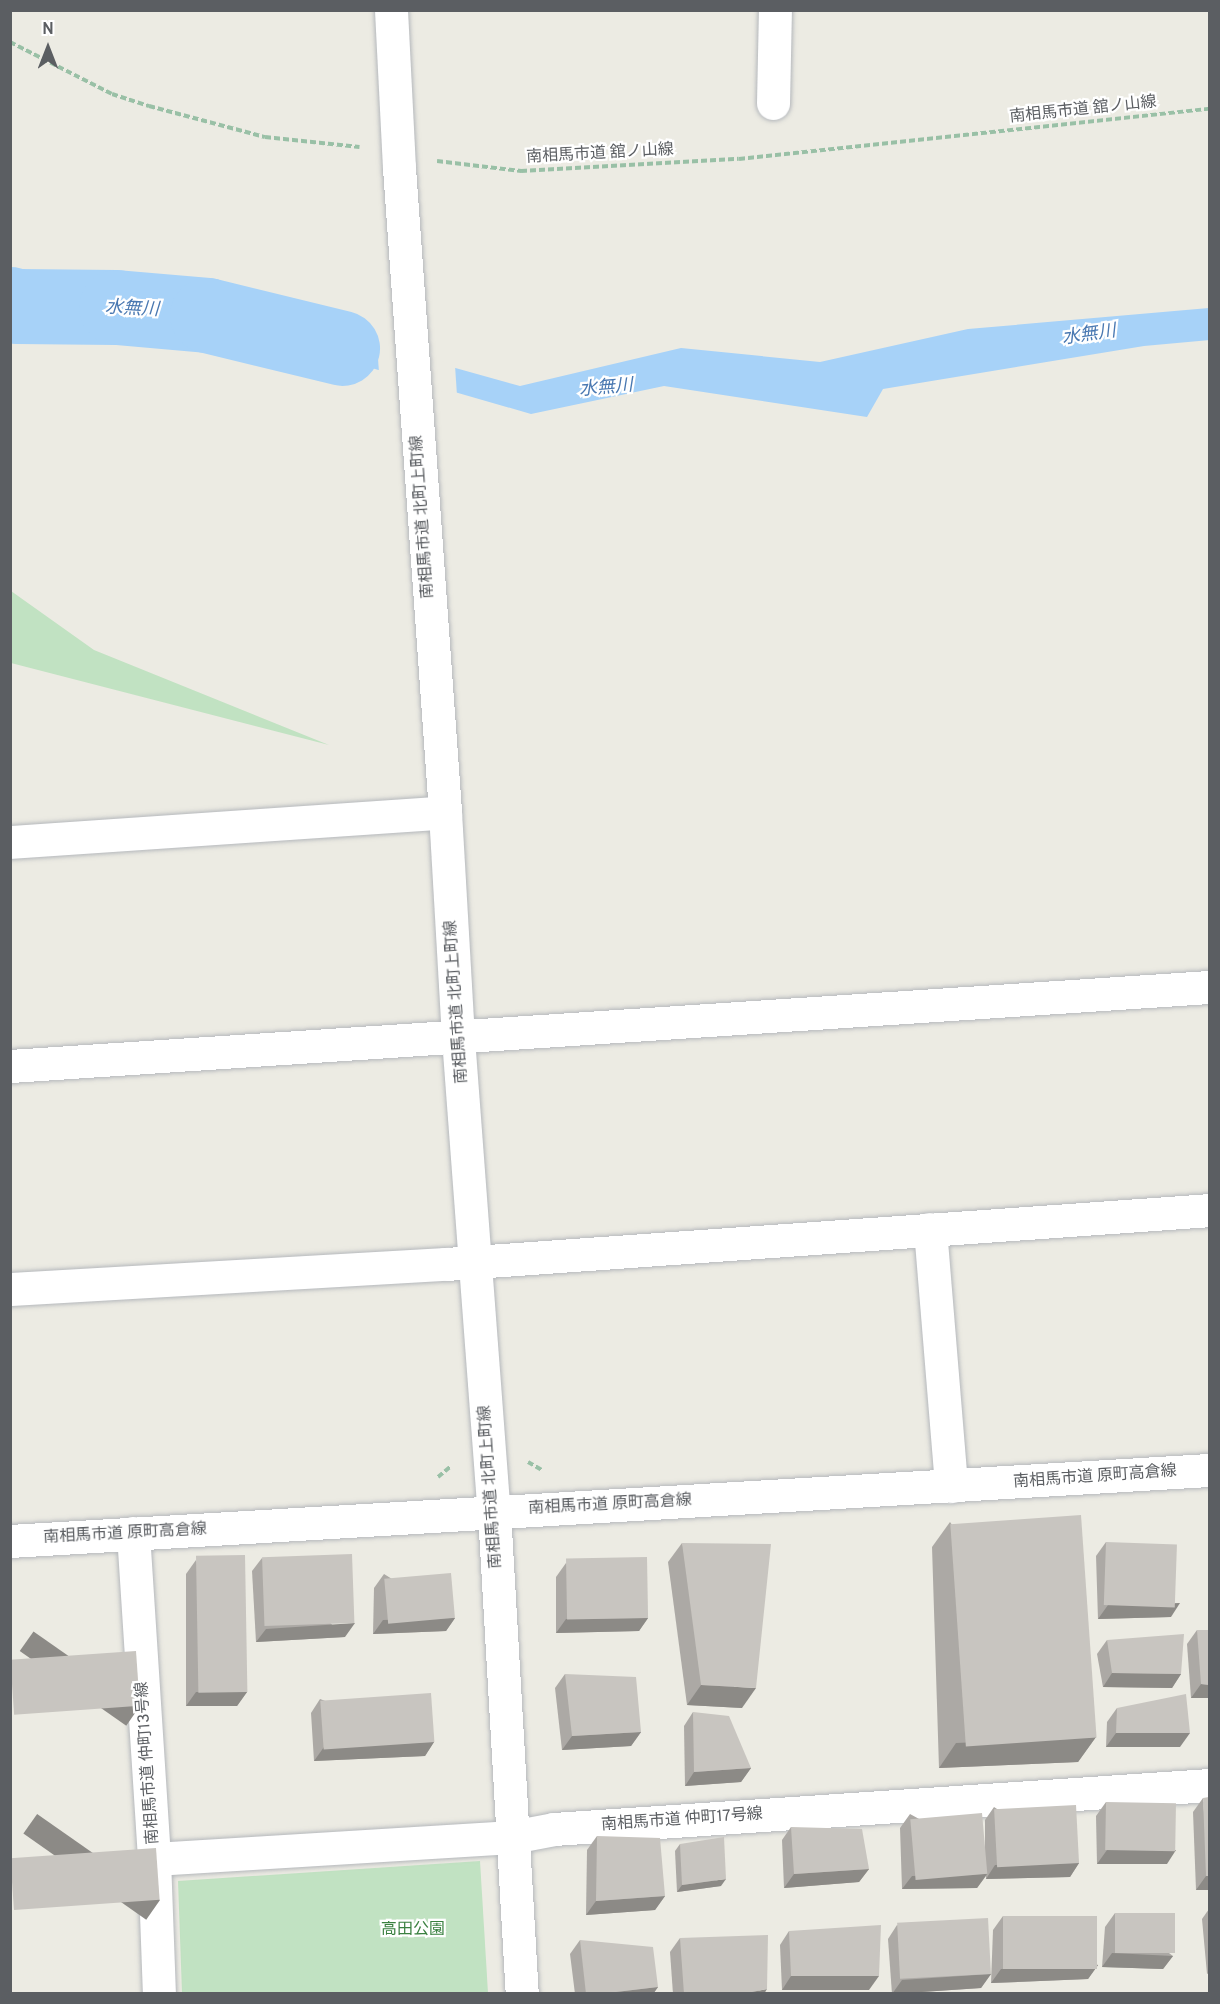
<!DOCTYPE html>
<html>
<head>
<meta charset="utf-8">
<style>
	body { margin:0 }
	#map { position:relative; width:1220px; height:2004px; overflow:hidden; background:#ecebe3; font-family:Overpass,"Noto Sans JP",sans-serif }
	div>[style] { position:absolute }
	[style*='--x'] { left:calc(var(--x)*1px); top:calc(var(--y)*1px); width:calc(var(--w)*1px); rotate:calc(var(--a)*1deg) }
	.green>* { inset:0; background:#c1e2c2 }
	.water>* { inset:0; background:#a7d2f8 }
	.pier>* { inset:0; background:#ecebe3 }
	.river>* { height:75px; margin:-37.5px; padding:0 37.5px; transform-origin:37.5px; border-radius:37.5px; background:#a7d2f8 }
	.path>* { height:4px; margin-top:-2px; transform-origin:0; background:repeating-linear-gradient(90deg,#99c0a6 0 6px,transparent 0 9px) }
	.roads { filter:drop-shadow(0 0 2px #b5b8bc) drop-shadow(0 0 2px #b5b8bc) }
	.minor>* { height:33px; margin:-16.5px; padding:0 16.5px; transform-origin:16.5px; border-radius:16.5px; background:#fff }
	.wall>* { inset:0; background:#aca9a5 }
	.shaded-wall>* { inset:0; background:#8c8a86; transform-origin:0 0 }
	.building>* { inset:0; background:#c8c5c0; transform-origin:0 0 }
	span { translate:-50% -50%; white-space:nowrap; text-align:center; line-height:1.15; -webkit-text-stroke:4.5px #fff; paint-order:stroke }
	.street-label { font-size:16px; color:#5b5e62 }
	.park-label { font-size:16px; color:#3b8141 }
	.water-label { font-size:18px; color:#4978b1; font-style:italic }
	.frame { position:absolute; inset:0; border:12px solid #5b5e62; pointer-events:none }
	.north { position:absolute; left:18px; top:18px; width:60px; height:60px; -webkit-text-stroke:4px #fff; paint-order:stroke; rotate:0deg; font-size:16px; font-weight:700; line-height:24px; text-align:center; color:#5b5e62 }
	.north::after { content:''; display:block; margin:auto; width:21px; height:27px; background:#5b5e62; clip-path:polygon(50% 0,100% 100%,50% 72%,0 100%) }
</style>
</head>
<body>
<div id="map">
	<div class="green">
		<div style="clip-path:polygon(11px 591px,94px 650px,329px 745px,11px 663px)"></div>
		<div style="clip-path:polygon(480px 1861px,488px 1993px,182px 1993px,178px 1881px)"></div>
	</div>
	<div class="water">
		<div style="clip-path:polygon(11px 270px,101px 293px,251px 311px,520px 386px,681px 348px,820px 362px,968px 329px,1209px 308px,1210px 340px,1144px 346px,883px 389px,867px 417px,664px 386px,531px 414px,237px 329px,250px 311px,153px 318px,17px 320px,11px 318px)"></div>
	</div>
	<div class="pier">
		<div style="clip-path:polygon(377px 343px,455px 365px,457px 396px,379px 373px)"></div>
	</div>
	<div class="river">
		<div style="--x:10;--y:304;--w:7;--a:16"></div>
		<div style="--x:17;--y:306;--w:99;--a:0.6"></div>
		<div style="--x:116;--y:307;--w:91;--a:5"></div>
		<div style="--x:207;--y:315;--w:139;--a:13.7"></div>
	</div>
	<div class="path">
		<div style="--x:10;--y:42;--w:114;--a:27"></div>
		<div style="--x:112;--y:94;--w:39;--a:18"></div>
		<div style="--x:149;--y:106;--w:120;--a:15"></div>
		<div style="--x:265;--y:137;--w:95;--a:6.1"></div>
		<div style="--x:437;--y:161;--w:85;--a:6.8"></div>
		<div style="--x:521;--y:171;--w:218;--a:-3.2"></div>
		<div style="--x:739;--y:159;--w:474;--a:-6.1"></div>
		<div style="--x:528;--y:1462;--w:16;--a:30"></div>
		<div style="--x:438;--y:1477;--w:16;--a:-40"></div>
	</div>
	<div class="roads">
		<div class="minor">
			<div style="--x:391;--y:10;--w:158;--a:87.1"></div>
			<div style="--x:399;--y:168;--w:646;--a:85.91"></div>
			<div style="--x:445;--y:812;--w:226;--a:86.7"></div>
			<div style="--x:458;--y:1038;--w:475;--a:85.7"></div>
			<div style="--x:494;--y:1512;--w:483;--a:86.7"></div>
			<div style="--x:773;--y:103;--w:93;--a:-88.8"></div>
			<div style="--x:10;--y:842;--w:436;--a:-3.9"></div>
			<div style="--x:10;--y:1066;--w:1203;--a:-3.77"></div>
			<div style="--x:930;--y:1229;--w:258;--a:85.3"></div>
			<div style="--x:10;--y:1289;--w:437;--a:-3.3"></div>
			<div style="--x:446;--y:1264;--w:766;--a:-4.04"></div>
			<div style="--x:133;--y:1533;--w:327;--a:86.3"></div>
			<div style="--x:154;--y:1859;--w:135;--a:87.9"></div>
			<div style="--x:10;--y:1541;--w:1202;--a:-3.39"></div>
			<div style="--x:154;--y:1859;--w:359;--a:-3.5"></div>
			<div style="--x:512;--y:1837;--w:43;--a:-10.8"></div>
			<div style="--x:554;--y:1829;--w:657;--a:-3.84"></div>
		</div>
	</div>
	<div class="wall">
		<div style="clip-path:polygon(950px 1522px,1096px 1737px,1078px 1762px,939px 1768px,932px 1547px)"></div>
		<div style="clip-path:polygon(1106px 1542px,1171px 1617px,1098px 1619px,1096px 1556px)"></div>
		<div style="clip-path:polygon(682px 1543px,742px 1708px,687px 1705px,668px 1562px)"></div>
		<div style="clip-path:polygon(262px 1558px,345px 1637px,256px 1642px,252px 1571px)"></div>
		<div style="clip-path:polygon(196px 1560px,247px 1692px,237px 1706px,186px 1706px,186px 1574px)"></div>
		<div style="clip-path:polygon(566px 1563px,648px 1618px,639px 1631px,556px 1633px,556px 1577px)"></div>
		<div style="clip-path:polygon(384px 1574px,455px 1618px,446px 1631px,373px 1634px,374px 1588px)"></div>
		<div style="clip-path:polygon(1197px 1630px,1209px 1630px,1209px 1698px,1191px 1698px,1187px 1644px)"></div>
		<div style="clip-path:polygon(1107px 1640px,1181px 1674px,1172px 1688px,1103px 1687px,1097px 1654px)"></div>
		<div style="clip-path:polygon(565px 1674px,641px 1732px,631px 1746px,562px 1750px,555px 1688px)"></div>
		<div style="clip-path:polygon(320px 1699px,434px 1742px,425px 1756px,314px 1761px,311px 1713px)"></div>
		<div style="clip-path:polygon(1117px 1708px,1180px 1747px,1106px 1747px,1107px 1722px)"></div>
		<div style="clip-path:polygon(693px 1712px,751px 1768px,741px 1782px,685px 1786px,684px 1726px)"></div>
		<div style="clip-path:polygon(1203px 1798px,1209px 1890px,1196px 1890px,1193px 1812px)"></div>
		<div style="clip-path:polygon(1106px 1802px,1167px 1864px,1097px 1864px,1096px 1816px)"></div>
		<div style="clip-path:polygon(994px 1807px,1079px 1863px,1070px 1877px,986px 1879px,986px 1876px,977px 1888px,902px 1889px,900px 1828px,910px 1814px,985px 1855px,985px 1820px)"></div>
		<div style="clip-path:polygon(791px 1827px,869px 1869px,859px 1882px,784px 1888px,782px 1840px)"></div>
		<div style="clip-path:polygon(597px 1836px,665px 1896px,655px 1910px,586px 1915px,587px 1850px)"></div>
		<div style="clip-path:polygon(680px 1844px,721px 1886px,677px 1892px,675px 1851px)"></div>
		<div style="clip-path:polygon(1209px 1909px,1209px 1973px,1207px 1974px,1202px 1919px)"></div>
		<div style="clip-path:polygon(1115px 1913px,1173px 1956px,1163px 1969px,1102px 1967px,1105px 1927px)"></div>
		<div style="clip-path:polygon(1003px 1916px,1098px 1965px,1088px 1979px,991px 1983px,993px 1930px)"></div>
		<div style="clip-path:polygon(897px 1925px,991px 1974px,981px 1988px,892px 1994px,888px 1939px)"></div>
		<div style="clip-path:polygon(789px 1931px,869px 1990px,782px 1990px,780px 1945px)"></div>
		<div style="clip-path:polygon(680px 1938px,764px 1994px,673px 1994px,670px 1952px)"></div>
		<div style="clip-path:polygon(580px 1940px,658px 1987px,653px 1994px,575px 1994px,570px 1954px)"></div>
	</div>
	<div class="shaded-wall">
		<div style="clip-path:polygon(1180px 1603px,1171px 1617px,1098px 1619px,1108px 1605px)"></div>
		<div style="clip-path:polygon(455px 1618px,446px 1631px,373px 1634px,383px 1620px)"></div>
		<div style="clip-path:polygon(648px 1618px,639px 1631px,556px 1633px,566px 1619px)"></div>
		<div style="clip-path:polygon(355px 1623px,345px 1637px,256px 1642px,266px 1629px)"></div>
		<div style="clip-path:polygon(1112px 1673px,1181px 1674px,1172px 1688px,1103px 1687px)"></div>
		<div style="clip-path:polygon(1201px 1684px,1209px 1685px,1209px 1698px,1191px 1698px)"></div>
		<div style="clip-path:polygon(701px 1685px,756px 1688px,742px 1708px,687px 1705px)"></div>
		<div style="clip-path:polygon(196px 1692px,247px 1692px,237px 1706px,186px 1706px)"></div>
		<div style="left:140px;top:1706px;width:24px;height:130px;rotate:125deg"></div>
		<div style="clip-path:polygon(641px 1732px,631px 1746px,562px 1750px,572px 1736px)"></div>
		<div style="clip-path:polygon(1116px 1733px,1190px 1733px,1180px 1747px,1106px 1747px)"></div>
		<div style="clip-path:polygon(1096px 1737px,1078px 1762px,939px 1768px,956px 1743px)"></div>
		<div style="clip-path:polygon(434px 1742px,425px 1756px,314px 1761px,324px 1747px)"></div>
		<div style="clip-path:polygon(751px 1768px,741px 1782px,685px 1786px,694px 1772px)"></div>
		<div style="clip-path:polygon(1107px 1850px,1176px 1850px,1167px 1864px,1097px 1864px)"></div>
		<div style="clip-path:polygon(1079px 1863px,1070px 1877px,986px 1879px,995px 1865px)"></div>
		<div style="clip-path:polygon(869px 1869px,859px 1882px,784px 1888px,794px 1874px)"></div>
		<div style="clip-path:polygon(987px 1874px,977px 1888px,902px 1889px,912px 1876px)"></div>
		<div style="clip-path:polygon(1206px 1876px,1209px 1876px,1209px 1890px,1196px 1890px)"></div>
		<div style="clip-path:polygon(726px 1879px,721px 1886px,677px 1892px,682px 1885px)"></div>
		<div style="clip-path:polygon(665px 1896px,655px 1910px,586px 1915px,596px 1901px)"></div>
		<div style="left:160px;top:1900px;width:24px;height:150px;rotate:125deg"></div>
		<div style="clip-path:polygon(1112px 1953px,1173px 1956px,1163px 1969px,1102px 1967px)"></div>
		<div style="clip-path:polygon(1098px 1965px,1088px 1979px,991px 1983px,1001px 1969px)"></div>
		<div style="clip-path:polygon(991px 1974px,981px 1988px,892px 1994px,902px 1980px)"></div>
		<div style="clip-path:polygon(791px 1976px,879px 1976px,869px 1990px,782px 1990px)"></div>
		<div style="clip-path:polygon(658px 1987px,653px 1994px,599px 1994px)"></div>
		<div style="clip-path:polygon(767px 1989px,764px 1994px,742px 1994px)"></div>
	</div>
	<div class="building">
		<div style="left:1081px;top:1515px;width:223px;height:131px;rotate:86deg"></div>
		<div style="left:1106px;top:1542px;width:71px;height:63px;rotate:2deg"></div>
		<div style="clip-path:polygon(682px 1543px,771px 1544px,756px 1688px,701px 1685px)"></div>
		<div style="left:352px;top:1554px;width:69px;height:90px;rotate:88deg"></div>
		<div style="left:245px;top:1555px;width:137px;height:49px;rotate:89deg"></div>
		<div style="left:647px;top:1557px;width:61px;height:81px;rotate:89deg"></div>
		<div style="left:451px;top:1573px;width:45px;height:67px;rotate:85deg"></div>
		<div style="clip-path:polygon(1197px 1630px,1209px 1630px,1209px 1685px,1201px 1684px)"></div>
		<div style="clip-path:polygon(1184px 1634px,1181px 1674px,1112px 1673px,1107px 1640px)"></div>
		<div style="left:136px;top:1651px;width:55px;height:126px;rotate:86deg"></div>
		<div style="clip-path:polygon(565px 1674px,636px 1677px,641px 1732px,572px 1736px)"></div>
		<div style="left:431px;top:1693px;width:49px;height:111px;rotate:86deg"></div>
		<div style="clip-path:polygon(1186px 1694px,1190px 1733px,1116px 1733px,1117px 1708px)"></div>
		<div style="clip-path:polygon(693px 1712px,729px 1716px,751px 1768px,694px 1772px)"></div>
		<div style="clip-path:polygon(1209px 1797px,1209px 1876px,1206px 1876px,1203px 1798px)"></div>
		<div style="left:1106px;top:1802px;width:70px;height:48px;rotate:1deg"></div>
		<div style="left:1076px;top:1805px;width:58px;height:82px;rotate:87deg"></div>
		<div style="left:982px;top:1813px;width:61px;height:72px;rotate:85deg"></div>
		<div style="clip-path:polygon(791px 1827px,862px 1829px,869px 1869px,794px 1874px)"></div>
		<div style="clip-path:polygon(597px 1836px,660px 1838px,665px 1896px,596px 1901px)"></div>
		<div style="clip-path:polygon(724px 1837px,726px 1879px,682px 1885px,680px 1844px)"></div>
		<div style="left:156px;top:1848px;width:52px;height:146px;rotate:86deg"></div>
		<div style="left:1115px;top:1913px;width:60px;height:40px"></div>
		<div style="left:1003px;top:1916px;width:94px;height:53px"></div>
		<div style="left:988px;top:1918px;width:56px;height:91px;rotate:87deg"></div>
		<div style="clip-path:polygon(881px 1925px,879px 1976px,791px 1976px,789px 1931px)"></div>
		<div style="clip-path:polygon(768px 1935px,767px 1989px,742px 1994px,684px 1994px,680px 1938px)"></div>
		<div style="clip-path:polygon(580px 1940px,653px 1947px,658px 1987px,599px 1994px,586px 1994px)"></div>
	</div>
	<div class="street-label">
		<span style="left:1083px;top:110px;rotate:-6deg">南相馬市道 舘ノ山線</span>
		<span style="left:600px;top:154px;rotate:-3deg">南相馬市道 舘ノ山線</span>
		<span style="left:423px;top:517px;rotate:-94deg">南相馬市道 北町上町線</span>
		<span style="left:457px;top:1002px;rotate:-94deg">南相馬市道 北町上町線</span>
		<span style="left:1095px;top:1477px;rotate:-4deg">南相馬市道 原町高倉線</span>
		<span style="left:491px;top:1487px;rotate:-94deg">南相馬市道 北町上町線</span>
		<span style="left:610px;top:1505px;rotate:-3deg">南相馬市道 原町高倉線</span>
		<span style="left:125px;top:1534px;rotate:-3deg">南相馬市道 原町高倉線</span>
		<span style="left:148px;top:1763px;rotate:-94deg">南相馬市道 仲町13号線</span>
		<span style="left:682px;top:1820px;rotate:-4deg">南相馬市道 仲町17号線</span>
	</div>
	<div class="park-label">
		<span style="left:413px;top:1930px">高田公園</span>
	</div>
	<div class="water-label">
		<span style="left:132px;top:310px;rotate:3deg">水無川</span>
		<span style="left:1089px;top:336px;rotate:-8deg">水無川</span>
		<span style="left:606px;top:389px;rotate:-5deg">水無川</span>
	</div>
	<div class="frame"></div>
	<div class="north">N</div>
</div>
</body>
</html>
